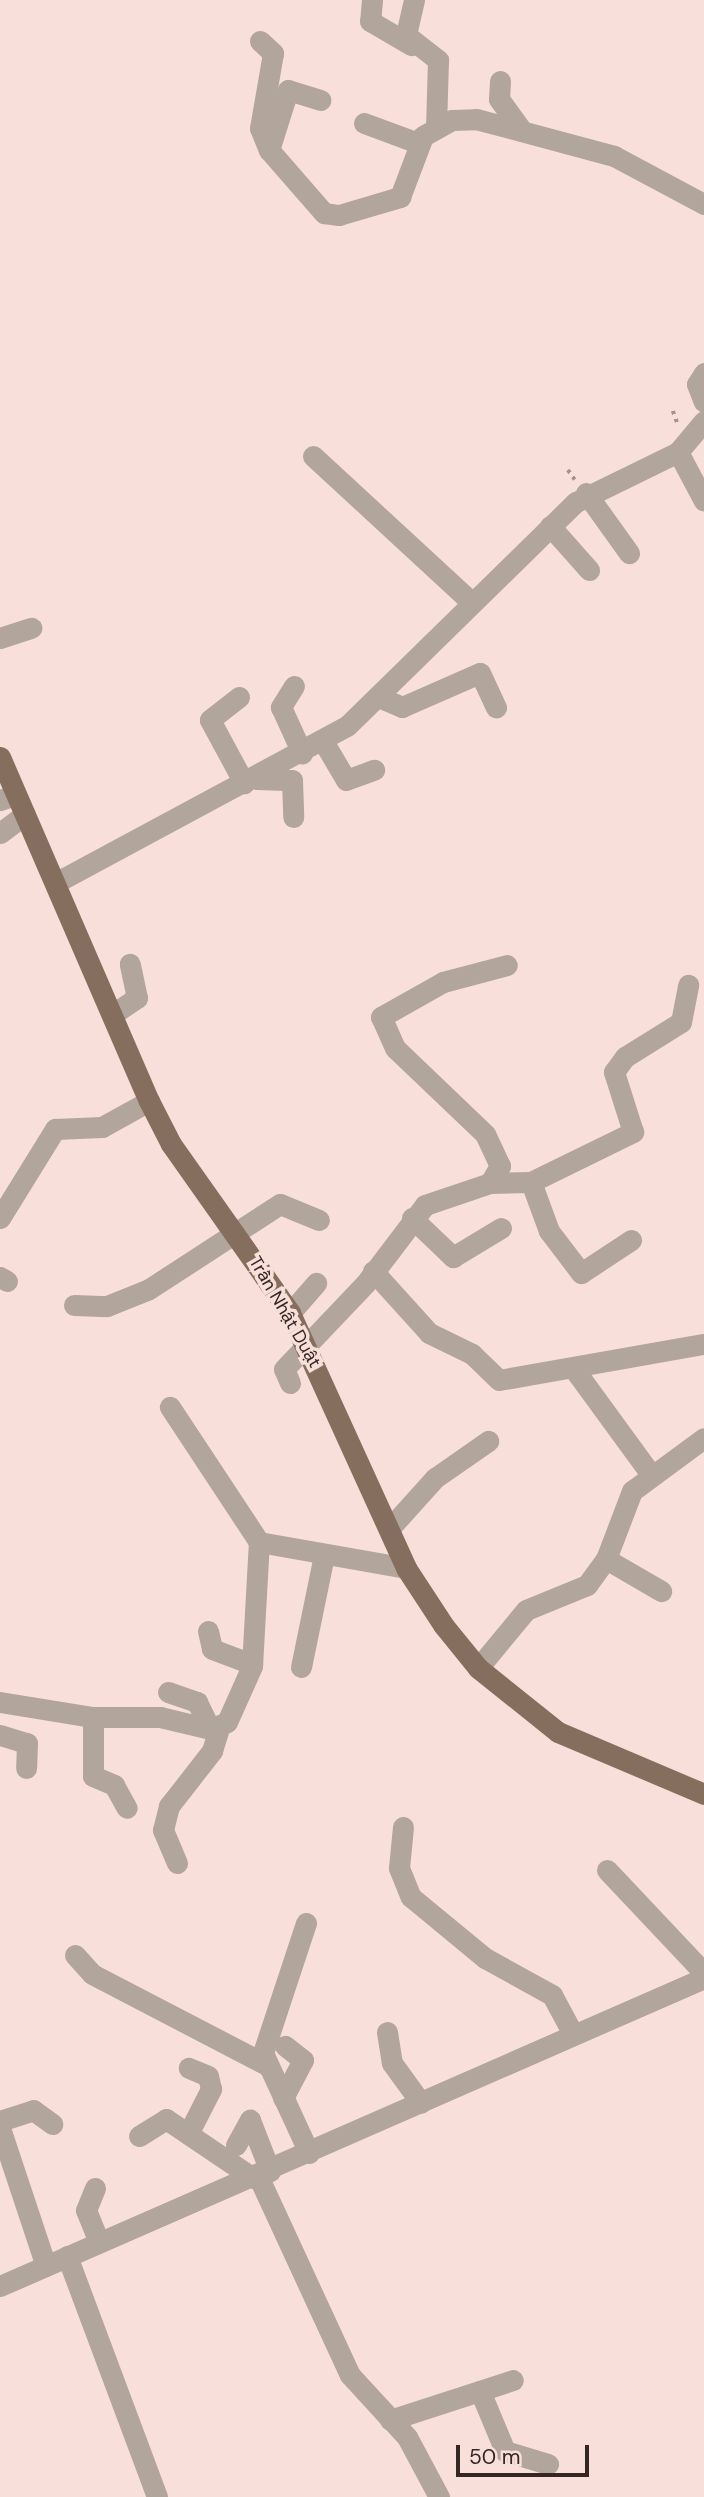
<!DOCTYPE html>
<html>
<head>
<meta charset="utf-8">
<style>
	body { margin:0 }
	#map { position:relative; width:704px; height:2497px; overflow:hidden; background:#f9dfda; font-family:"DM Sans",sans-serif }
	div>[style] { position:absolute }
	[style*='--x'] { left:calc(var(--x)*1px); top:calc(var(--y)*1px); width:calc(var(--w)*1px); rotate:calc(var(--a)*1deg) }
	.path>* { height:3.5px; margin-top:-1.75px; transform-origin:0; background:repeating-linear-gradient(90deg,#a8928e 0 3.5px,transparent 0 8.5px) }
	.minor>* { height:21px; margin:-10.5px; padding:0 10.5px; transform-origin:10.5px; border-radius:10.5px; background:#b2a59b }
	.major>* { height:21px; margin:-10.5px; padding:0 10.5px; transform-origin:10.5px; border-radius:10.5px; background:#856e5d }
	span { translate:-50% -50%; white-space:nowrap; text-align:center; line-height:1.15; -webkit-text-stroke:7px #f9dfda; paint-order:stroke }
	.street-label { font-size:18px; color:#352623 }
	.scale { position:absolute; left:456px; top:2445px; width:133px; height:32px; box-sizing:border-box; border:4px solid #352623; border-top:0; padding-left:9px; font-size:21px; line-height:24px; white-space:nowrap; color:#352623; -webkit-text-stroke:5px #f9dfda; paint-order:stroke }
</style>
</head>
<body>
<div id="map">
	<div class="path">
		<div style="--x:673;--y:411;--w:12;--a:70"></div>
		<div style="--x:568;--y:470;--w:12;--a:55"></div>
	</div>
	<div class="minor">
		<div style="--x:372;--y:0;--w:21;--a:95"></div>
		<div style="--x:370;--y:21;--w:48;--a:30.3"></div>
		<div style="--x:414;--y:0;--w:36;--a:103"></div>
		<div style="--x:406;--y:35;--w:41;--a:38"></div>
		<div style="--x:438;--y:60;--w:66;--a:91.7"></div>
		<div style="--x:260;--y:41;--w:18;--a:43"></div>
		<div style="--x:273;--y:53;--w:76;--a:99.8"></div>
		<div style="--x:260;--y:128;--w:24;--a:68"></div>
		<div style="--x:269;--y:150;--w:84;--a:48.9"></div>
		<div style="--x:324;--y:213;--w:15;--a:8"></div>
		<div style="--x:339;--y:215;--w:64;--a:-16.4"></div>
		<div style="--x:400;--y:197;--w:65;--a:-69.3"></div>
		<div style="--x:423;--y:136;--w:33;--a:-29"></div>
		<div style="--x:452;--y:120;--w:24;--a:-2"></div>
		<div style="--x:476;--y:119;--w:143;--a:15"></div>
		<div style="--x:614;--y:156;--w:102;--a:28.1"></div>
		<div style="--x:500;--y:81;--w:18;--a:93"></div>
		<div style="--x:499;--y:99;--w:36;--a:54"></div>
		<div style="--x:364;--y:123;--w:58;--a:20.3"></div>
		<div style="--x:269;--y:150;--w:63;--a:-72.4"></div>
		<div style="--x:288;--y:90;--w:34;--a:17"></div>
		<div style="--x:704;--y:373;--w:13;--a:122"></div>
		<div style="--x:697;--y:384;--w:19;--a:69"></div>
		<div style="--x:678;--y:452;--w:55;--a:62"></div>
		<div style="--x:313;--y:456;--w:212;--a:42.7"></div>
		<div style="--x:586;--y:493;--w:74;--a:54.4"></div>
		<div style="--x:550;--y:526;--w:59;--a:48.4"></div>
		<div style="--x:0;--y:638;--w:33;--a:-18"></div>
		<div style="--x:294;--y:686;--w:25;--a:122"></div>
		<div style="--x:281;--y:707;--w:51;--a:65.5"></div>
		<div style="--x:239;--y:697;--w:37;--a:142"></div>
		<div style="--x:210;--y:720;--w:72;--a:61.6"></div>
		<div style="--x:381;--y:698;--w:23;--a:23"></div>
		<div style="--x:402;--y:707;--w:85;--a:-23.6"></div>
		<div style="--x:480;--y:673;--w:38;--a:65"></div>
		<div style="--x:323;--y:741;--w:45;--a:59.5"></div>
		<div style="--x:346;--y:780;--w:30;--a:-20"></div>
		<div style="--x:256;--y:779;--w:36;--a:2"></div>
		<div style="--x:292;--y:780;--w:37;--a:88"></div>
		<div style="--x:0;--y:800;--w:16;--a:-18"></div>
		<div style="--x:0;--y:833;--w:31;--a:-37"></div>
		<div style="--x:57;--y:882;--w:329;--a:-28.3"></div>
		<div style="--x:347;--y:726;--w:320;--a:-44.4"></div>
		<div style="--x:576;--y:502;--w:114;--a:-26.1"></div>
		<div style="--x:678;--y:452;--w:40;--a:-50"></div>
		<div style="--x:113;--y:1014;--w:29;--a:-34"></div>
		<div style="--x:137;--y:998;--w:35;--a:-102"></div>
		<div style="--x:531;--y:1182;--w:52;--a:69.8"></div>
		<div style="--x:549;--y:1231;--w:53;--a:52.7"></div>
		<div style="--x:581;--y:1273;--w:60;--a:-33.4"></div>
		<div style="--x:490;--y:1183;--w:20;--a:-60"></div>
		<div style="--x:500;--y:1166;--w:35;--a:-115"></div>
		<div style="--x:485;--y:1134;--w:124;--a:-136.3"></div>
		<div style="--x:395;--y:1048;--w:34;--a:-114"></div>
		<div style="--x:381;--y:1017;--w:71;--a:-29.4"></div>
		<div style="--x:443;--y:982;--w:66;--a:-14.9"></div>
		<div style="--x:0;--y:1218;--w:105;--a:-58.3"></div>
		<div style="--x:55;--y:1129;--w:47;--a:-2.4"></div>
		<div style="--x:102;--y:1127;--w:54;--a:-29"></div>
		<div style="--x:412;--y:1218;--w:57;--a:43.6"></div>
		<div style="--x:453;--y:1257;--w:56;--a:-31.1"></div>
		<div style="--x:373;--y:1271;--w:84;--a:47.9"></div>
		<div style="--x:429;--y:1333;--w:48;--a:26"></div>
		<div style="--x:472;--y:1354;--w:37;--a:44"></div>
		<div style="--x:499;--y:1380;--w:208;--a:-10"></div>
		<div style="--x:0;--y:1277;--w:8;--a:30"></div>
		<div style="--x:74;--y:1305;--w:33;--a:2"></div>
		<div style="--x:107;--y:1306;--w:45;--a:-22"></div>
		<div style="--x:149;--y:1289;--w:156;--a:-33"></div>
		<div style="--x:280;--y:1204;--w:42;--a:22.3"></div>
		<div style="--x:290;--y:1313;--w:40;--a:-49"></div>
		<div style="--x:574;--y:1369;--w:132;--a:53.9"></div>
		<div style="--x:290;--y:1383;--w:15;--a:-113"></div>
		<div style="--x:284;--y:1369;--w:117;--a:-46.4"></div>
		<div style="--x:365;--y:1284;--w:99;--a:-52.8"></div>
		<div style="--x:425;--y:1205;--w:69;--a:-18.7"></div>
		<div style="--x:490;--y:1183;--w:41;--a:-1.4"></div>
		<div style="--x:531;--y:1182;--w:114;--a:-26.1"></div>
		<div style="--x:633;--y:1132;--w:63;--a:-107.6"></div>
		<div style="--x:614;--y:1072;--w:19;--a:-54"></div>
		<div style="--x:625;--y:1057;--w:66;--a:-32"></div>
		<div style="--x:681;--y:1022;--w:38;--a:-79"></div>
		<div style="--x:389;--y:1529;--w:69;--a:-48"></div>
		<div style="--x:435;--y:1478;--w:65;--a:-34.9"></div>
		<div style="--x:259;--y:1542;--w:149;--a:10"></div>
		<div style="--x:606;--y:1559;--w:64;--a:30.2"></div>
		<div style="--x:208;--y:1631;--w:18;--a:77"></div>
		<div style="--x:212;--y:1649;--w:43;--a:20.6"></div>
		<div style="--x:301;--y:1667;--w:114;--a:-78.4"></div>
		<div style="--x:478;--y:1668;--w:75;--a:-50.4"></div>
		<div style="--x:526;--y:1610;--w:66;--a:-22.3"></div>
		<div style="--x:587;--y:1585;--w:32;--a:-54"></div>
		<div style="--x:606;--y:1559;--w:73;--a:-69.1"></div>
		<div style="--x:632;--y:1491;--w:89;--a:-36.4"></div>
		<div style="--x:168;--y:1692;--w:31;--a:19"></div>
		<div style="--x:197;--y:1702;--w:30;--a:64"></div>
		<div style="--x:0;--y:1702;--w:94;--a:9.2"></div>
		<div style="--x:93;--y:1717;--w:67;--a:0"></div>
		<div style="--x:160;--y:1717;--w:51;--a:13.5"></div>
		<div style="--x:210;--y:1729;--w:18;--a:-22"></div>
		<div style="--x:227;--y:1722;--w:61;--a:-65.9"></div>
		<div style="--x:252;--y:1666;--w:124;--a:-86.8"></div>
		<div style="--x:259;--y:1542;--w:162;--a:-123.4"></div>
		<div style="--x:93;--y:1717;--w:59;--a:90"></div>
		<div style="--x:93;--y:1776;--w:23;--a:23"></div>
		<div style="--x:114;--y:1785;--w:26;--a:61"></div>
		<div style="--x:0;--y:1735;--w:28;--a:17"></div>
		<div style="--x:27;--y:1743;--w:25;--a:92"></div>
		<div style="--x:403;--y:1827;--w:41;--a:95.6"></div>
		<div style="--x:399;--y:1868;--w:31;--a:68"></div>
		<div style="--x:411;--y:1897;--w:96;--a:39.5"></div>
		<div style="--x:485;--y:1958;--w:77;--a:28.9"></div>
		<div style="--x:552;--y:1995;--w:44;--a:61.7"></div>
		<div style="--x:177;--y:1863;--w:36;--a:-113"></div>
		<div style="--x:163;--y:1830;--w:25;--a:-76"></div>
		<div style="--x:169;--y:1806;--w:70;--a:-52"></div>
		<div style="--x:212;--y:1751;--w:24;--a:-73"></div>
		<div style="--x:607;--y:1870;--w:141;--a:46.7"></div>
		<div style="--x:306;--y:1923;--w:137;--a:108.3"></div>
		<div style="--x:263;--y:2053;--w:110;--a:65.3"></div>
		<div style="--x:75;--y:1955;--w:25;--a:48"></div>
		<div style="--x:92;--y:1974;--w:197;--a:27.5"></div>
		<div style="--x:387;--y:2032;--w:31;--a:81"></div>
		<div style="--x:392;--y:2063;--w:49;--a:54.1"></div>
		<div style="--x:283;--y:2098;--w:43;--a:-62.2"></div>
		<div style="--x:303;--y:2060;--w:23;--a:-142"></div>
		<div style="--x:0;--y:2121;--w:35;--a:-18"></div>
		<div style="--x:33;--y:2110;--w:24;--a:36"></div>
		<div style="--x:0;--y:2128;--w:145;--a:71.6"></div>
		<div style="--x:188;--y:2134;--w:51;--a:-62.9"></div>
		<div style="--x:211;--y:2089;--w:13;--a:-103"></div>
		<div style="--x:208;--y:2076;--w:21;--a:-157"></div>
		<div style="--x:139;--y:2136;--w:32;--a:-32"></div>
		<div style="--x:166;--y:2119;--w:105;--a:34.1"></div>
		<div style="--x:236;--y:2145;--w:29;--a:-61"></div>
		<div style="--x:250;--y:2120;--w:55;--a:68.6"></div>
		<div style="--x:258;--y:2176;--w:219;--a:65.2"></div>
		<div style="--x:350;--y:2375;--w:84;--a:47.4"></div>
		<div style="--x:407;--y:2437;--w:68;--a:61.9"></div>
		<div style="--x:95;--y:2188;--w:24;--a:112"></div>
		<div style="--x:86;--y:2210;--w:35;--a:68"></div>
		<div style="--x:67;--y:2256;--w:257;--a:69.5"></div>
		<div style="--x:0;--y:2286;--w:768;--a:-23.63"></div>
		<div style="--x:480;--y:2391;--w:65;--a:67.4"></div>
		<div style="--x:505;--y:2451;--w:45;--a:16.8"></div>
		<div style="--x:390;--y:2420;--w:129;--a:-18"></div>
	</div>
	<div class="major">
		<div style="--x:0;--y:757;--w:375;--a:66.6"></div>
		<div style="--x:149;--y:1101;--w:48;--a:62.9"></div>
		<div style="--x:171;--y:1144;--w:207;--a:54.8"></div>
		<div style="--x:290;--y:1313;--w:280;--a:65.5"></div>
		<div style="--x:406;--y:1568;--w:69;--a:56.8"></div>
		<div style="--x:444;--y:1626;--w:54;--a:51"></div>
		<div style="--x:478;--y:1668;--w:102;--a:38.7"></div>
		<div style="--x:558;--y:1732;--w:159;--a:23"></div>
	</div>
	<div class="street-label">
		<span style="left:285px;top:1312px;rotate:60deg">Trần Nhật Duật</span>
	</div>
	<div class="scale">50 m</div>
</div>
</body>
</html>
